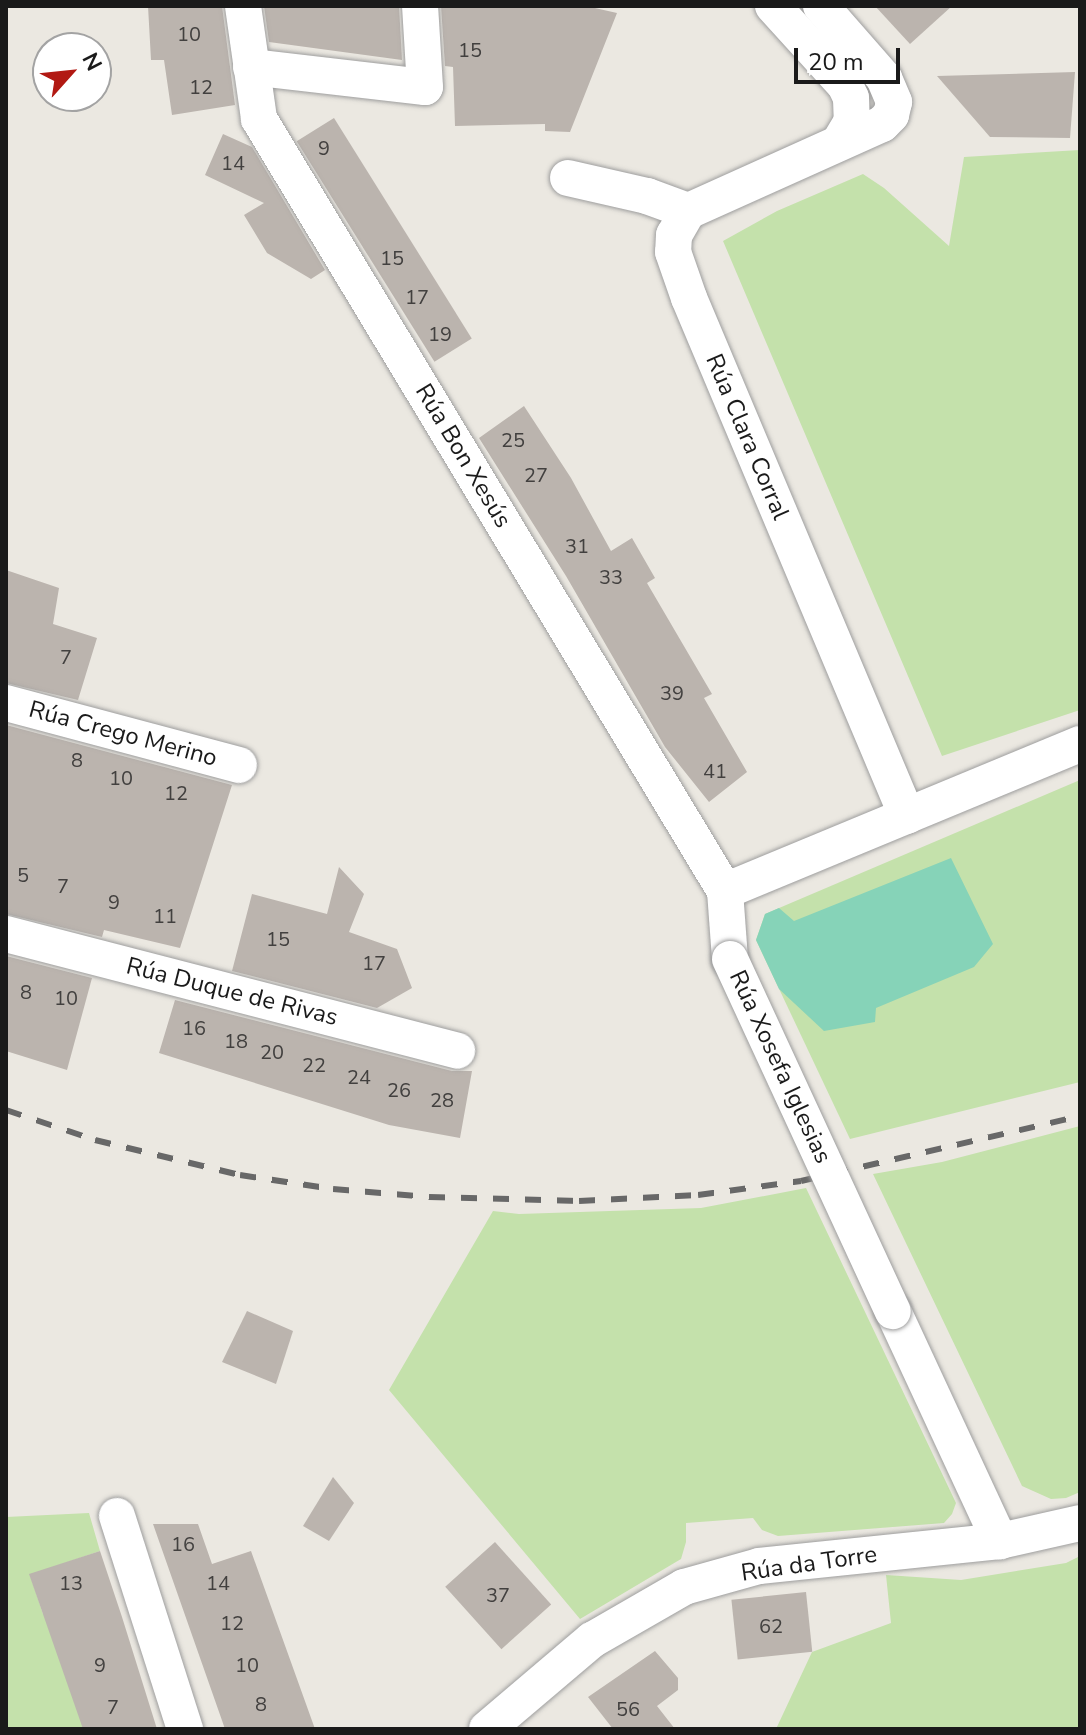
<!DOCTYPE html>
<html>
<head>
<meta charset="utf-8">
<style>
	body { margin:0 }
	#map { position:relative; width:1086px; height:1735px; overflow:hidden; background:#ebe8e1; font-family:"Nunito Sans",sans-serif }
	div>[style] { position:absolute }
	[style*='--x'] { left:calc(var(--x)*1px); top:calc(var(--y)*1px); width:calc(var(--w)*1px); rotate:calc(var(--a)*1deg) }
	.grass>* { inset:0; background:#c4e1ab }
	.pitch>* { inset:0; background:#86d3b8 }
	.building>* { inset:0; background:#bbb4ae; transform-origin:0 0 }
	.roads { filter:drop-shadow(0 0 2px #9e9e9e) drop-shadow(0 0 2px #9e9e9e) }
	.street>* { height:36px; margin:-18px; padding:0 18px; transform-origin:18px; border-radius:18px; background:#fff }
	.rail>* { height:6px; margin-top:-3px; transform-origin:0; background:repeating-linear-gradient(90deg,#686868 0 16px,transparent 0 32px) }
	.bridges { filter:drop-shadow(0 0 2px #9e9e9e) drop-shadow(0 0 2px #9e9e9e) }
	.street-bridge>* { height:36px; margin:-18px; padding:0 18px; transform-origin:18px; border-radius:18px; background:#fff }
	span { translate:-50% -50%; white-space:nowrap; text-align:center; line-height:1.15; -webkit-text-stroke:6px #fff; paint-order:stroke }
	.number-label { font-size:20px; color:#42403f }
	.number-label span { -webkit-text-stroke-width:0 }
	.street-label { font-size:24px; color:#1a1a1a }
	.frame { position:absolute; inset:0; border:8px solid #1a1a1a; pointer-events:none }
	.north { position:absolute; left:32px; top:32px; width:80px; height:80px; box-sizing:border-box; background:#fff; border:2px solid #a3a3a3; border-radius:50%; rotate:63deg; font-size:22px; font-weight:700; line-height:32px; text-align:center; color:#1a1a1a }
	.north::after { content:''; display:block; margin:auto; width:28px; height:36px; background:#b21913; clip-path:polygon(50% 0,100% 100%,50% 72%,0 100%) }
	.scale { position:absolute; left:794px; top:48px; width:106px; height:36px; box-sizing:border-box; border:4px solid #1a1a1a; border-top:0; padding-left:10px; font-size:24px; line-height:28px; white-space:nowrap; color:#1a1a1a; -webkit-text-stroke:6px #fff; paint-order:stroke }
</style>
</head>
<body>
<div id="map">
	<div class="grass">
		<div style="clip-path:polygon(1080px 150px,1080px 710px,942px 756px,723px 241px,777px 211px,863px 174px,884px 188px,949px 246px,964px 157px)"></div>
		<div style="clip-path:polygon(1080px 780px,1080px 1082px,850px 1139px,756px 940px,765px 914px)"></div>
		<div style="clip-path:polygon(1080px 1126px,1080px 1492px,1066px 1498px,1051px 1499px,1022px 1486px,873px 1174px,942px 1162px)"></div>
		<div style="clip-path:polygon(806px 1188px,956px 1503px,952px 1514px,944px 1523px,778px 1536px,762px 1530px,753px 1518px,686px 1523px,686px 1542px,681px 1559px,580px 1619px,389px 1390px,493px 1211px,519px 1214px,701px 1208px)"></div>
		<div style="clip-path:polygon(89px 1513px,100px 1551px,30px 1575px,43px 1614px,113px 1592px,83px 1729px,6px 1729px,6px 1517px)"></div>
		<div style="clip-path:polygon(1080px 1556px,1080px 1729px,776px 1729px,812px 1652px,891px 1623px,886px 1575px,961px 1580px,1066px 1563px)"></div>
	</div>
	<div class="pitch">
		<div style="clip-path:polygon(951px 858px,993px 944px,974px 967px,876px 1008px,875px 1022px,824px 1031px,779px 989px,756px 940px,765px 914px,779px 908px,794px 921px)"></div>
	</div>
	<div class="building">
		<div style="clip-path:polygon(148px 6px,222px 6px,235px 105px,172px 115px,164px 60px,151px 60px)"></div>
		<div style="clip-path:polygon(264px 6px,399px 6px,402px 60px,269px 42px)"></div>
		<div style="clip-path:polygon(441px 6px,586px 6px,617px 13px,570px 132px,545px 131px,545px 124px,455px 126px,453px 67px,445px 66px)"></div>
		<div style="clip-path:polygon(875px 6px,952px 6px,910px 44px)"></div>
		<div style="clip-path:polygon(1075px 72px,1070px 138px,990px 137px,937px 76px)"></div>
		<div style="left:334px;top:118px;width:260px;height:44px;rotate:58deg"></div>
		<div style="clip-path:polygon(223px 134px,252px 147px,325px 270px,311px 279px,267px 253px,244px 215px,264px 203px,205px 175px)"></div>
		<div style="clip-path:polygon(524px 406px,571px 478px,611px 551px,632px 538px,655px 578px,647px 583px,712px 694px,704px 698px,747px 772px,709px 802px,665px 747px,566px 576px,479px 438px)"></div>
		<div style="clip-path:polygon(6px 570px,59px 588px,53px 624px,97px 638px,78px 700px,6px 683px)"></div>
		<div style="clip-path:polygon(6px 725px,232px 785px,180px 948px,104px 930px,102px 937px,6px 914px)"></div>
		<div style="clip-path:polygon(339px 867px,364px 894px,349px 932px,397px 949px,412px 988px,377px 1008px,232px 971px,252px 894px,327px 914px)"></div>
		<div style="clip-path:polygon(6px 956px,92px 978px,67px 1070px,6px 1051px)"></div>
		<div style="clip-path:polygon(175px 1000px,452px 1071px,472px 1071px,460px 1138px,389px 1125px,159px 1053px)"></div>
		<div style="clip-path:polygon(247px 1311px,293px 1331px,276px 1384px,222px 1362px)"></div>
		<div style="clip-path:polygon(333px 1477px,354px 1503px,329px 1541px,303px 1526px)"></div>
		<div style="clip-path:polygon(153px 1524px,198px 1524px,212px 1564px,251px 1551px,315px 1729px,225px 1729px)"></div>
		<div style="left:495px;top:1542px;width:84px;height:67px;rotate:48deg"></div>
		<div style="clip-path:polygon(100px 1551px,122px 1617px,157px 1729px,83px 1729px,29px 1574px)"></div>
		<div style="left:806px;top:1592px;width:60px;height:75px;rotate:84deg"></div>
		<div style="clip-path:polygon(655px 1651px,678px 1678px,678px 1690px,657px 1706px,675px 1729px,613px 1729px,588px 1697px)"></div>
	</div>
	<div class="roads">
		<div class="street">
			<div style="--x:243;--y:6;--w:114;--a:81.9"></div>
			<div style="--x:259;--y:119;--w:902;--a:58.88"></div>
			<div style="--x:725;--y:891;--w:68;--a:85.8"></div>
			<div style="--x:773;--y:6;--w:107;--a:47.7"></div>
			<div style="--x:845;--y:85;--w:14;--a:65"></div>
			<div style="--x:851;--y:98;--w:23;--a:88"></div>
			<div style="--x:852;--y:121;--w:23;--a:121"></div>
			<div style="--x:821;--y:6;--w:96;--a:48.8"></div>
			<div style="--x:884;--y:78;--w:26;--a:67"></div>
			<div style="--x:894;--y:102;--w:13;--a:103"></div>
			<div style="--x:891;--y:115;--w:13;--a:135"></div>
			<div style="--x:882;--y:124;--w:213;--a:155.8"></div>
			<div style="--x:688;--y:211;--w:28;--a:120"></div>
			<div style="--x:674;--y:235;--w:17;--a:93"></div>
			<div style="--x:673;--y:252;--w:49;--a:70.8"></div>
			<div style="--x:689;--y:298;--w:562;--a:67.18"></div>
			<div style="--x:251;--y:67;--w:175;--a:6.6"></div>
			<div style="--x:425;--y:87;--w:81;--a:-93.5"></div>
			<div style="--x:568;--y:178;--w:81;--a:12.8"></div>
			<div style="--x:647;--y:196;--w:44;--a:20.1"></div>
			<div style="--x:6;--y:703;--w:241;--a:14.9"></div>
			<div style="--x:725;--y:891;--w:384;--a:-22.5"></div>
			<div style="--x:6;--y:934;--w:466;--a:14.5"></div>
			<div style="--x:893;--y:1311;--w:254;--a:65.1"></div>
			<div style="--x:117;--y:1516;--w:224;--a:72.3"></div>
			<div style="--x:487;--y:1729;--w:138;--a:-40.3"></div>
			<div style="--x:592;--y:1640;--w:106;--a:-29.9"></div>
			<div style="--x:684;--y:1587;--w:78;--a:-15.6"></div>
			<div style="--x:759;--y:1566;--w:242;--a:-5.9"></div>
			<div style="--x:1000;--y:1541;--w:82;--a:-12.7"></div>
		</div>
	</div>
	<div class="rail">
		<div style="--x:6;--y:1110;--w:94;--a:18.6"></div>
		<div style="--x:95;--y:1140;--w:149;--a:13.6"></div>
		<div style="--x:240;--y:1175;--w:94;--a:8.6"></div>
		<div style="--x:333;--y:1189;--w:96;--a:4.8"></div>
		<div style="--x:429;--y:1197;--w:150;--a:1.5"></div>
		<div style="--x:579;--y:1201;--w:119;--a:-2.9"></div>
		<div style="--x:698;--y:1195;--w:104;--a:-7.7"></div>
		<div style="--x:801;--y:1181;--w:286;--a:-13.1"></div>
	</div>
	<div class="bridges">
		<div class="street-bridge">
			<div style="--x:730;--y:959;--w:388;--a:65.2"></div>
		</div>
	</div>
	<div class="number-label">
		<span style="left:189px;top:34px">10</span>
		<span style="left:470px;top:50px">15</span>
		<span style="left:201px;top:87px">12</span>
		<span style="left:324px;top:148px">9</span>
		<span style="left:233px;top:163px">14</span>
		<span style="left:392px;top:258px">15</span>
		<span style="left:417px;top:297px">17</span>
		<span style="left:440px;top:334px">19</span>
		<span style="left:513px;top:440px">25</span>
		<span style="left:536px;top:475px">27</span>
		<span style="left:577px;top:546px">31</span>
		<span style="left:611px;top:577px">33</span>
		<span style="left:66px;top:657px">7</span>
		<span style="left:672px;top:693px">39</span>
		<span style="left:77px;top:760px">8</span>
		<span style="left:715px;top:771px">41</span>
		<span style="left:121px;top:778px">10</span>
		<span style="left:176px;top:793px">12</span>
		<span style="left:23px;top:875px">5</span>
		<span style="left:63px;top:886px">7</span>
		<span style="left:114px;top:902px">9</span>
		<span style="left:165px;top:916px">11</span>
		<span style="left:278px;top:939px">15</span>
		<span style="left:374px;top:963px">17</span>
		<span style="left:26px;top:992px">8</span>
		<span style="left:66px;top:998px">10</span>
		<span style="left:194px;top:1028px">16</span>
		<span style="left:236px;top:1041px">18</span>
		<span style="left:272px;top:1052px">20</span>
		<span style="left:314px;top:1065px">22</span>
		<span style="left:359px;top:1077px">24</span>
		<span style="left:399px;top:1090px">26</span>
		<span style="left:442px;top:1100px">28</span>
		<span style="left:183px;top:1544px">16</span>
		<span style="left:71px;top:1583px">13</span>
		<span style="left:218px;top:1583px">14</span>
		<span style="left:498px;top:1595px">37</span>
		<span style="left:232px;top:1623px">12</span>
		<span style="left:771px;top:1626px">62</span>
		<span style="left:100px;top:1665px">9</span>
		<span style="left:247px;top:1665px">10</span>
		<span style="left:261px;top:1704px">8</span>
		<span style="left:113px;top:1707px">7</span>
		<span style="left:628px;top:1709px">56</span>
	</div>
	<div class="street-label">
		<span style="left:747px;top:437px;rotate:67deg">Rúa Clara Corral</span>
		<span style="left:463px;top:456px;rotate:59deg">Rúa Bon Xesús</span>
		<span style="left:123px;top:734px;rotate:15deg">Rúa Crego Merino</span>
		<span style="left:232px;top:992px;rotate:14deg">Rúa Duque de Rivas</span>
		<span style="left:780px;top:1067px;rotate:65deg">Rúa Xosefa Iglesias</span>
		<span style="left:809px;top:1564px;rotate:-8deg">Rúa da Torre</span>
	</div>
	<div class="frame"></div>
	<div class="north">N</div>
	<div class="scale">20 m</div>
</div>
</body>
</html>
